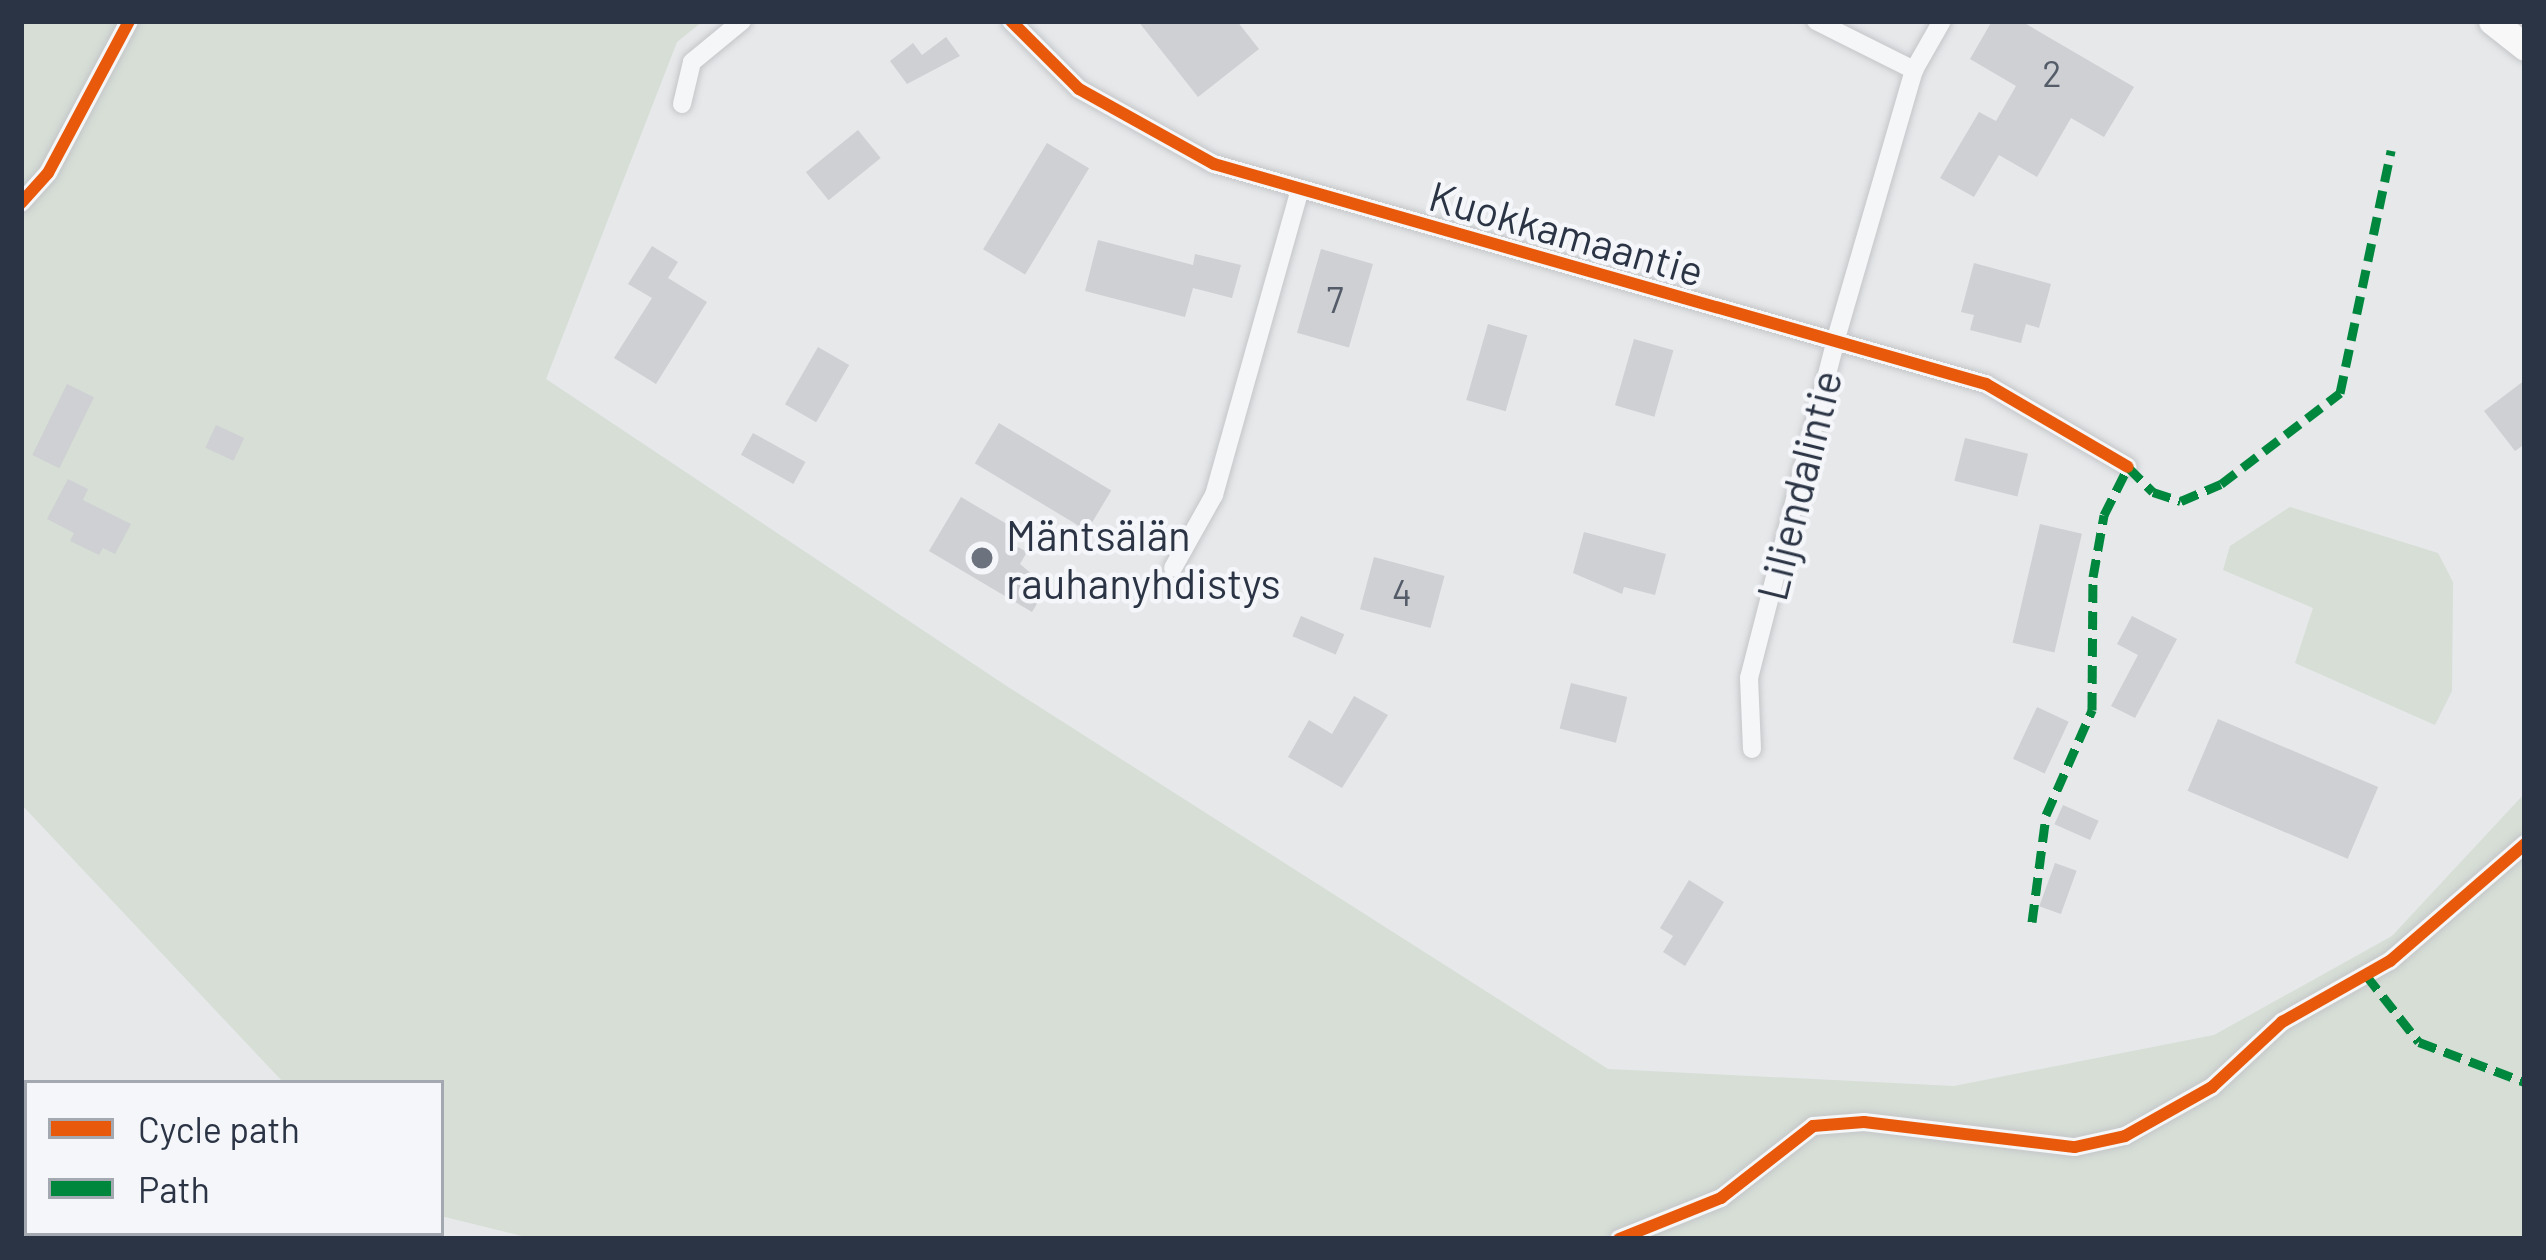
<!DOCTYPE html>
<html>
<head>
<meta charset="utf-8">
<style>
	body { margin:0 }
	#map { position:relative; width:2546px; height:1260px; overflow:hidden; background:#e6e8ea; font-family:Barlow,sans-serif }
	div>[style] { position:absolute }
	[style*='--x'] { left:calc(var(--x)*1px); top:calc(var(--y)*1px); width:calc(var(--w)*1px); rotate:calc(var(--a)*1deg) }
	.green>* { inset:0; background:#d6ded6 }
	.building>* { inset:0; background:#ced0d3; transform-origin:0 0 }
	.roads { filter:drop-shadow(0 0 3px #c4c6c8) drop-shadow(0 0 3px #c4c6c8) }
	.minor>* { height:18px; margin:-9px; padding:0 9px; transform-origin:9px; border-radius:9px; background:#f5f6f7 }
	.secondary>* { height:27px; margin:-13.5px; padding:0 13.5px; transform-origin:13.5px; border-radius:13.5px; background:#f8f8f8 }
	.quiet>* { height:9px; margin-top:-4.5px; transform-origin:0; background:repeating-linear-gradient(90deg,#00873e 0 18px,transparent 0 27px) }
	.cycleway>* { height:12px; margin:-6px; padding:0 6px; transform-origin:6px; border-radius:6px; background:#e8590c }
	.dots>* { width:33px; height:33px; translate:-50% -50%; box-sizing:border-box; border:6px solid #f4f6f9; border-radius:50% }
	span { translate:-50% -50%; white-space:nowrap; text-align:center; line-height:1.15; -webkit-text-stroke:9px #f4f6f9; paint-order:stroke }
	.number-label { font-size:36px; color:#545c69 }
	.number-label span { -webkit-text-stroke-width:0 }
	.street-label { font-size:42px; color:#2b3445 }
	.poi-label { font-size:42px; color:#2b3445 }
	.left { translate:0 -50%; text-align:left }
	.frame { position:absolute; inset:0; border:24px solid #2b3445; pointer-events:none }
	.legend { position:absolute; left:24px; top:1080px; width:420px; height:156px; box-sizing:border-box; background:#f4f6f9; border:3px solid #a4a8b1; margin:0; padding:15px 21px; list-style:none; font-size:36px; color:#2b3445 }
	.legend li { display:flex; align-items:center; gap:24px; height:60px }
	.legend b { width:60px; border:3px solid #a4a8b1 }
</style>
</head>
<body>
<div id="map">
	<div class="green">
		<div style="clip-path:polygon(21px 21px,703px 21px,677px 42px,546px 379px,1008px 687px,1608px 1069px,1954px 1086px,2214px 1035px,2392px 936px,2525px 793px,2525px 1239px,534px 1239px,441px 1216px,441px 1083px,284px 1083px,21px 804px)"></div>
		<div style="clip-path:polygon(2290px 507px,2438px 553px,2453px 582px,2452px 691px,2435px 725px,2295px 663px,2313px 608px,2223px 570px,2230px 546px)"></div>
	</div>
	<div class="building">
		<div style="clip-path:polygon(1138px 21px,1237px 21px,1259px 49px,1198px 97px)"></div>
		<div style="clip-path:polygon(1992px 21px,2021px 21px,2134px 87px,2104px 137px,2071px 118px,2037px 177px,1999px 155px,1974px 197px,1940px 178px,1979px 112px,1996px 121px,2016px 86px,1970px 59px)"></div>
		<div style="clip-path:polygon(946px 37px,960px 56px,907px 84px,890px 61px,913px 43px,922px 55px)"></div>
		<div style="left:858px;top:130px;width:36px;height:67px;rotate:51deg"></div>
		<div style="left:1047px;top:143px;width:49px;height:124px;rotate:31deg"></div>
		<div style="clip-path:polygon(1098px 240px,1193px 265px,1195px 254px,1241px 265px,1232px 298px,1193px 288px,1185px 317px,1085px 291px)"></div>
		<div style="clip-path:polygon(652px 246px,678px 262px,668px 278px,707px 302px,656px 384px,614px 358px,652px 298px,628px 284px)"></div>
		<div style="left:1321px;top:249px;width:54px;height:87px;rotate:16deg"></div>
		<div style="clip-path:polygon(1974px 263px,2051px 284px,2039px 328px,2026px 324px,2021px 343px,1970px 330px,1974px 315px,1961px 312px)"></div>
		<div style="left:1488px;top:324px;width:41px;height:79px;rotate:16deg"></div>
		<div style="left:1634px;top:339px;width:41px;height:69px;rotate:16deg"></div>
		<div style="left:818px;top:347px;width:36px;height:66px;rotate:30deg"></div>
		<div style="clip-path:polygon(2525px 380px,2525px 444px,2515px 451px,2484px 411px)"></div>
		<div style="left:67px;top:384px;width:30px;height:79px;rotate:26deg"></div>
		<div style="left:999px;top:423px;width:131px;height:47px;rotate:31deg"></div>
		<div style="left:216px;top:425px;width:31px;height:25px;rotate:25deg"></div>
		<div style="left:753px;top:433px;width:60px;height:25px;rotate:29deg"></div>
		<div style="left:1965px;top:438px;width:65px;height:44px;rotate:14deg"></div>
		<div style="clip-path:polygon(68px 479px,88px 489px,83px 500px,131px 524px,115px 554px,103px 548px,99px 555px,70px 541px,74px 533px,47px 519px)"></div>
		<div style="clip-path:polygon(961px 497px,1017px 530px,1009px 542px,1027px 552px,1020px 564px,1047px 587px,1032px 612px,929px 551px)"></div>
		<div style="left:2040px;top:524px;width:43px;height:122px;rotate:13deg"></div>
		<div style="clip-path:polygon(1584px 532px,1666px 554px,1655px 595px,1624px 587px,1622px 594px,1573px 573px)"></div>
		<div style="left:1374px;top:557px;width:73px;height:54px;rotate:15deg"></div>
		<div style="left:1301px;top:616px;width:47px;height:22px;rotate:23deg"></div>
		<div style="clip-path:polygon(2132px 616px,2177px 639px,2135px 718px,2111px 706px,2138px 655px,2117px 644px)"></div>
		<div style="left:1571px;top:683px;width:58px;height:47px;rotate:14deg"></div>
		<div style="clip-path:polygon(1354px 696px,1388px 715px,1342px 788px,1288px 757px,1309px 720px,1332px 734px)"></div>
		<div style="left:2037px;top:707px;width:35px;height:57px;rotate:25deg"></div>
		<div style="left:2218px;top:719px;width:174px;height:78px;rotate:23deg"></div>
		<div style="left:2063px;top:805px;width:39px;height:21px;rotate:24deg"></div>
		<div style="left:2055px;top:863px;width:23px;height:46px;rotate:20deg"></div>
		<div style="clip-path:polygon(1689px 880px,1724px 902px,1685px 966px,1663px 952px,1673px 936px,1660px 928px)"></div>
	</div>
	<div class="roads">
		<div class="minor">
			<div style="--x:1011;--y:21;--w:96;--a:45"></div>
			<div style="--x:1079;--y:89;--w:154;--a:29.1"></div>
			<div style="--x:1214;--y:164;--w:803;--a:15.91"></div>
			<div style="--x:1986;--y:384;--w:164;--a:30.3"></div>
			<div style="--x:1816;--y:21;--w:110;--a:26.6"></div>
			<div style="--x:682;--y:104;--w:43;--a:-76.6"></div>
			<div style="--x:692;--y:62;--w:65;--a:-39.4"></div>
			<div style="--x:21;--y:203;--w:40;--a:-48"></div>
			<div style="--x:48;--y:173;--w:172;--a:-61.9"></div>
			<div style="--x:1173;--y:568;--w:84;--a:-60.7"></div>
			<div style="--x:1214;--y:495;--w:315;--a:-74.3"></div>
			<div style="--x:1752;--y:749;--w:71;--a:-92.4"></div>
			<div style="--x:1749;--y:678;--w:347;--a:-75.6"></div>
			<div style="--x:1835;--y:342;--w:283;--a:-73.8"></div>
			<div style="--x:1914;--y:70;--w:56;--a:-60.3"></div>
			<div style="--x:1619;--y:1239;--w:110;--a:-21.9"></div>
			<div style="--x:1721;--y:1198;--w:117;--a:-38"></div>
			<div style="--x:1813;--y:1126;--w:51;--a:-4.5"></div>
			<div style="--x:1864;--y:1122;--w:212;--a:6.8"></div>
			<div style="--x:2075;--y:1147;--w:51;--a:-12.4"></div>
			<div style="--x:2125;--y:1136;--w:100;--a:-29.4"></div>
			<div style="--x:2212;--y:1087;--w:96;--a:-42.9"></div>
			<div style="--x:2282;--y:1022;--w:124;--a:-29.5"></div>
			<div style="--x:2390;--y:961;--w:179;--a:-40.9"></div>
		</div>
		<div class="secondary">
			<div style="--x:2492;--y:21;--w:42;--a:38.2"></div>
		</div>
	</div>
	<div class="quiet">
		<div style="--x:2032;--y:922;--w:108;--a:-82.5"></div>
		<div style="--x:2046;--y:815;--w:115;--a:-66.3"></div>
		<div style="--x:2092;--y:710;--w:133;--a:-89.6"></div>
		<div style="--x:2093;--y:577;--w:63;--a:-79.9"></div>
		<div style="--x:2104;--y:515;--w:54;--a:-63.4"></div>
		<div style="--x:2128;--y:467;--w:35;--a:45"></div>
		<div style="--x:2153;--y:492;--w:29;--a:18"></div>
		<div style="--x:2181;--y:501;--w:43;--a:-23"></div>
		<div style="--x:2221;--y:484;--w:150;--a:-37.4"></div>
		<div style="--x:2340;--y:393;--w:248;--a:-78.1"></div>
		<div style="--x:2366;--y:975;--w:85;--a:51.7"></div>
		<div style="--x:2419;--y:1042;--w:113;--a:20.7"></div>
	</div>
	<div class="cycleway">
		<div style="--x:1011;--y:21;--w:96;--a:45"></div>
		<div style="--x:1079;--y:89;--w:154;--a:29.1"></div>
		<div style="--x:1214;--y:164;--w:803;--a:15.91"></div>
		<div style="--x:1986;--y:384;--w:164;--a:30.3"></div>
		<div style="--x:21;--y:203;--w:40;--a:-48"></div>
		<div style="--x:48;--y:173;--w:172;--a:-61.9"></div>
		<div style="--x:1619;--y:1239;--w:110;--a:-21.9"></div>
		<div style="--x:1721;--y:1198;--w:117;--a:-38"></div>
		<div style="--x:1813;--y:1126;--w:51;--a:-4.5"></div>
		<div style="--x:1864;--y:1122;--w:212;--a:6.8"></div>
		<div style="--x:2075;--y:1147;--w:51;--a:-12.4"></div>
		<div style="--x:2125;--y:1136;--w:100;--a:-29.4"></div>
		<div style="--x:2212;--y:1087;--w:96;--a:-42.9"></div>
		<div style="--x:2282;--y:1022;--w:124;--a:-29.5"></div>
		<div style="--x:2390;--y:961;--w:179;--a:-40.9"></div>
	</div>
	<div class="dots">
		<div style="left:982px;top:558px;background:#6c737f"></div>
	</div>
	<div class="number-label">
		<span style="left:2052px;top:73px">2</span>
		<span style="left:1335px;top:299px">7</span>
		<span style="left:1402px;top:592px">4</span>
	</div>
	<div class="street-label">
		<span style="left:1567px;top:232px;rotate:16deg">Kuokkamaantie</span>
		<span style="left:1798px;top:485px;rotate:-76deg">Liljendalintie</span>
	</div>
	<div class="poi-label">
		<span class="left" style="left:1006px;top:558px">Mäntsälän<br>rauhanyhdistys</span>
	</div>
	<div class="frame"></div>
	<ul class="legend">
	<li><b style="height:15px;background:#e8590c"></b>Cycle path</li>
	<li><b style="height:15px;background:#00873e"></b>Path</li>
	</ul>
</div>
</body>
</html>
